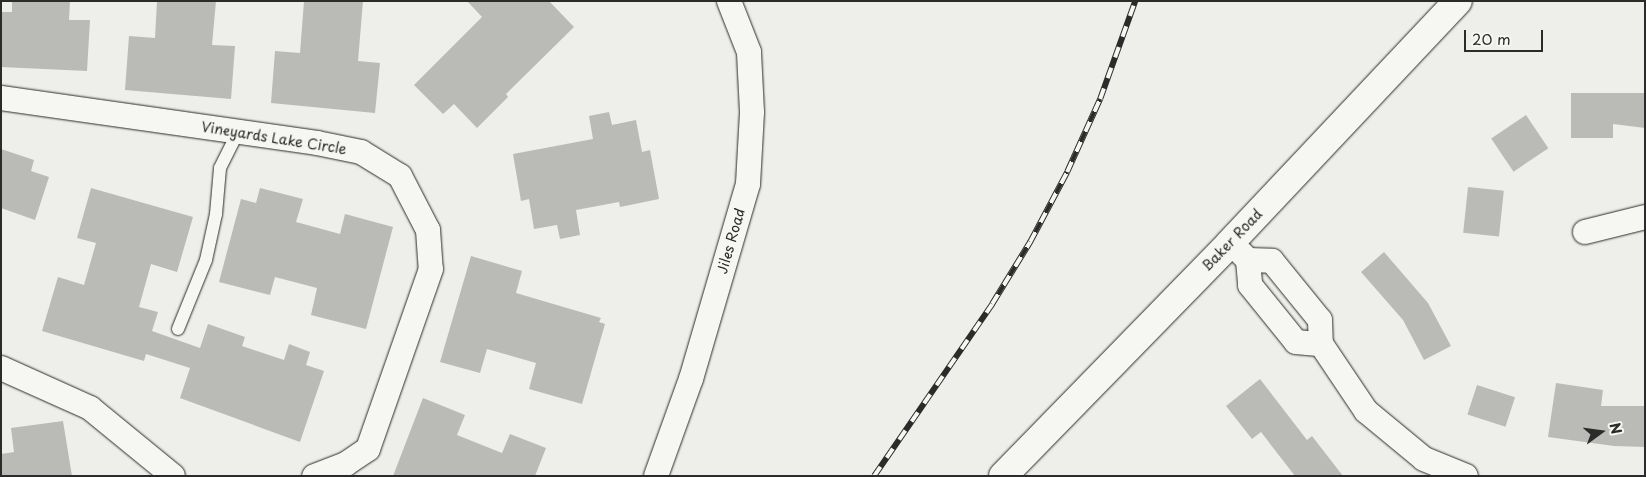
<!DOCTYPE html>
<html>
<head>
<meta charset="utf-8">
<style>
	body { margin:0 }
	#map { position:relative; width:1646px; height:477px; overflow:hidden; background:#eeeeea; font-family:"Playpen Sans",sans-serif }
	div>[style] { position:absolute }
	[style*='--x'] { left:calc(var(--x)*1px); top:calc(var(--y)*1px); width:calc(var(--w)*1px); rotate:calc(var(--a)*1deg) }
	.building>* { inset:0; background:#babab7; transform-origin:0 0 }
	.roads { filter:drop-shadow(0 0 1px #2b2b2b) drop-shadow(0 0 1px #2b2b2b) }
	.lane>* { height:12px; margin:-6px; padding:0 6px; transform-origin:6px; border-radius:6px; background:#f6f6f2 }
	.street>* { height:24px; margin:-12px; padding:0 12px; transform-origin:12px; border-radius:12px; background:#f6f6f2 }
	.secondary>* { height:28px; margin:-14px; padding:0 14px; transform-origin:14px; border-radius:14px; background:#f6f6f2 }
	.rail>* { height:5.5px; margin-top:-2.75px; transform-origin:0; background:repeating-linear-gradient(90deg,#f6f6f2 0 11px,#2b2b2b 0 22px); box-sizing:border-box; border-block:1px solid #2b2b2b }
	span { translate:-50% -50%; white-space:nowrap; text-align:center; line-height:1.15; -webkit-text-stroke:4px #f6f6f2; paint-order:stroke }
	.street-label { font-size:14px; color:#2b2b2b }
	.frame { position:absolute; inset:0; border:2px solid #2b2b2b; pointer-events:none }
	.north { position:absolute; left:1576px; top:407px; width:50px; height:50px; -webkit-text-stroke:4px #f6f6f2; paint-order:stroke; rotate:76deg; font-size:14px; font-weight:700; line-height:20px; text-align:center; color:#2b2b2b }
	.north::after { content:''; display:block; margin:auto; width:18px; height:22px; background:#2b2b2b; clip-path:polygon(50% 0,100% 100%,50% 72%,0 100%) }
	.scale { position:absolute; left:1464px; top:30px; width:79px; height:22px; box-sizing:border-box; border:2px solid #2b2b2b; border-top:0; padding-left:6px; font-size:15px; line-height:18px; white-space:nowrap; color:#2b2b2b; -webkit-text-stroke:4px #f6f6f2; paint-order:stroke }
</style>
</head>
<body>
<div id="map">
	<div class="building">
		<div style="clip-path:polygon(12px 1px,70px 1px,69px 20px,90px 20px,87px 71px,1px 67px,1px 12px,12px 12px)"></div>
		<div style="clip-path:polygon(157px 1px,216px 1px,212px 45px,235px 46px,231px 99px,125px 90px,129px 36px,155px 38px)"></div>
		<div style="clip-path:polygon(304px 1px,363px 1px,358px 61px,380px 63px,375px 113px,271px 103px,275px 51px,300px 53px)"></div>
		<div style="clip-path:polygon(467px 1px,549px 1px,574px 27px,506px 94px,508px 97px,477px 128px,454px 104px,443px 114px,414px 85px,482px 17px)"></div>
		<div style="clip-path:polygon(1571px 93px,1645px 93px,1645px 128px,1613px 124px,1613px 138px,1571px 138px)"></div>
		<div style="clip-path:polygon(609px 112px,612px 125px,636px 120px,642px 152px,650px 150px,659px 199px,620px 207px,619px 202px,576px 210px,580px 235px,560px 239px,557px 225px,534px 229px,529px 199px,521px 201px,513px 154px,593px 139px,589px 116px)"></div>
		<div style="left:1526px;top:115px;width:40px;height:42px;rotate:56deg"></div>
		<div style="clip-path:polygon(1px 149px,34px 160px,31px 171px,49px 177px,35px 220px,1px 208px)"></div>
		<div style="left:1468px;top:187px;width:36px;height:46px;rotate:6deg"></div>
		<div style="clip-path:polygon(91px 188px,193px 217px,177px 272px,151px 264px,139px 307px,158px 312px,152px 331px,200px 348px,208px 324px,245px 337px,242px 346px,284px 360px,289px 344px,310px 352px,306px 365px,324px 371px,300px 442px,180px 398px,190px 368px,146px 354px,144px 361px,42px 331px,58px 277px,84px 285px,96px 243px,77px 238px)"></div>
		<div style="clip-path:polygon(260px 188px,303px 199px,296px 222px,340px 234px,345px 214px,393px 227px,366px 329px,311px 315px,317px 288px,275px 277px,270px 295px,219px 282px,241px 199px,256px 203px)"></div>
		<div style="clip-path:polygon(1384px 252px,1428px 303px,1451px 346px,1424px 360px,1403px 320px,1361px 272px)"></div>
		<div style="clip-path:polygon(471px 256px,522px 271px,516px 293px,601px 318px,599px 322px,605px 324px,582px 404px,529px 389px,536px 363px,487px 349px,480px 373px,440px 362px)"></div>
		<div style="clip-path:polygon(1260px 379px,1307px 440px,1312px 436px,1343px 476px,1295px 476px,1261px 432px,1252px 439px,1226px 406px)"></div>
		<div style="clip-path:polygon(1556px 383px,1603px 390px,1601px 406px,1645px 406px,1645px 447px,1614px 446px,1548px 437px)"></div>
		<div style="left:1477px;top:385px;width:40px;height:31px;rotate:18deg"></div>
		<div style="clip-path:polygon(423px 398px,465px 415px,457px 435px,502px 453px,510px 434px,546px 448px,535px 476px,393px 476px)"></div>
		<div style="clip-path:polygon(63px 421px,72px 476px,1px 476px,1px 454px,14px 452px,11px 428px)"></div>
	</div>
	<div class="roads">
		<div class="lane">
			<div style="--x:178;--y:329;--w:74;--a:-67.9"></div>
			<div style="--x:206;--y:260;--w:47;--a:-77.7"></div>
			<div style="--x:216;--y:214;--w:46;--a:-85"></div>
			<div style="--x:220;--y:168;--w:40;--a:-63.4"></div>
		</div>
		<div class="street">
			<div style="--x:1;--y:98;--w:319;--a:8.1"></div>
			<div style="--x:317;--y:143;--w:45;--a:11.6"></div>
			<div style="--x:361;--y:152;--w:46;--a:31.6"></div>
			<div style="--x:400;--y:176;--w:61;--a:62.6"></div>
			<div style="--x:428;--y:230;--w:39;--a:86"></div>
			<div style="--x:431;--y:269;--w:191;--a:109.3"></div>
			<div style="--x:368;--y:449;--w:27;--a:146"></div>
			<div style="--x:346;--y:464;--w:34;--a:159"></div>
			<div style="--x:1585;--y:232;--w:62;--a:-14"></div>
			<div style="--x:1237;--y:249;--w:16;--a:45"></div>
			<div style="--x:1248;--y:260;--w:25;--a:85"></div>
			<div style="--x:1250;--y:285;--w:73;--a:51.1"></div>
			<div style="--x:1296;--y:342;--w:25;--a:5"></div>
			<div style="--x:1248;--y:260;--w:24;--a:2"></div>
			<div style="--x:1272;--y:261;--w:76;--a:50.9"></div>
			<div style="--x:1320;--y:320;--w:24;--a:88"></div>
			<div style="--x:1321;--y:344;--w:81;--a:56.1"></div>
			<div style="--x:1366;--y:411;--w:75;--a:39.6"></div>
			<div style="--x:1424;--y:459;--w:45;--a:22"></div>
			<div style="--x:1;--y:368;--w:98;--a:24.2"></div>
			<div style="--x:90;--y:408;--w:107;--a:39.3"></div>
			<div style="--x:656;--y:476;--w:103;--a:-70.2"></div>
			<div style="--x:691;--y:379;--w:203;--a:-73.7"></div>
			<div style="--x:748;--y:184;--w:72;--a:-86.8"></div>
			<div style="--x:752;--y:112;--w:60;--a:-92.9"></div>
			<div style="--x:749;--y:52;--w:55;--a:-111.4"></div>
		</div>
		<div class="secondary">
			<div style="--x:1003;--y:476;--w:325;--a:-45.7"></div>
			<div style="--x:1230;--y:243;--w:332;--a:-46.7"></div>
		</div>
	</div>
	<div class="rail">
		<div style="--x:874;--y:476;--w:209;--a:-55.5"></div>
		<div style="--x:992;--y:304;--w:73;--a:-58.5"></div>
		<div style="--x:1030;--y:242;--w:79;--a:-62.1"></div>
		<div style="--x:1067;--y:172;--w:80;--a:-65.7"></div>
		<div style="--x:1100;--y:99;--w:104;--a:-70.3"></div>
	</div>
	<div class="street-label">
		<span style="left:274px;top:138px;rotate:9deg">Vineyards Lake Circle</span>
		<span style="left:1232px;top:240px;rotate:-46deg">Baker Road</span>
		<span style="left:731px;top:241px;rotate:-74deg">Jiles Road</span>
	</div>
	<div class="frame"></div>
	<div class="north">N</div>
	<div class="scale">20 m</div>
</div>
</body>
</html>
